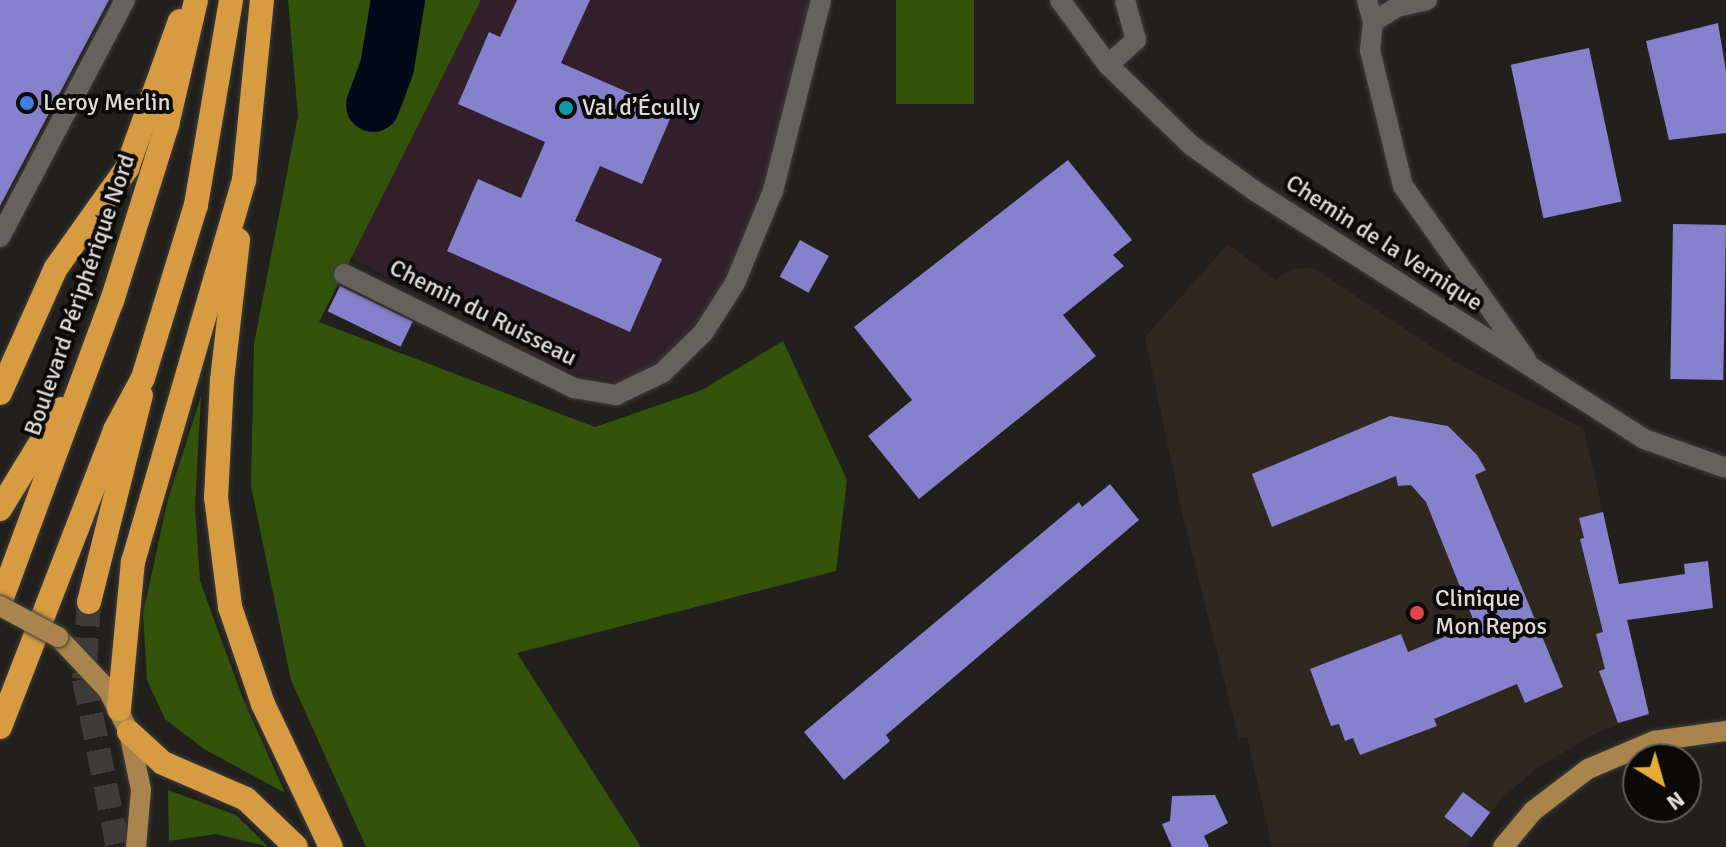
<!DOCTYPE html>
<html>
<head>
<meta charset="utf-8">
<style>
	body { margin:0 }
	#map { position:relative; width:1726px; height:847px; overflow:hidden; background:#22201c; font-family:Signika,sans-serif }
	div>[style] { position:absolute }
	[style*='--x'] { left:calc(var(--x)*1px); top:calc(var(--y)*1px); width:calc(var(--w)*1px); rotate:calc(var(--a)*1deg) }
	.commercial>* { inset:0; background:#32212a }
	.built>* { inset:0; background:#2f2820 }
	.green>* { inset:0; background:#33520a; transform-origin:0 0 }
	.river>* { height:54px; margin:-27px; padding:0 27px; transform-origin:27px; border-radius:27px; background:#00091a }
	.building>* { inset:0; background:#8681cc; transform-origin:0 0 }
	.highway-tunnel>* { height:24px; margin-top:-12px; transform-origin:0; background:repeating-linear-gradient(90deg,#3e3c38 0 24px,transparent 0 36px) }
	.roads { filter:drop-shadow(0 0 2px #3e3c3a) drop-shadow(0 0 2px #3e3c3a) }
	.minor>* { height:20px; margin:-10px; padding:0 10px; transform-origin:10px; border-radius:10px; background:#65625e }
	.major>* { height:20px; margin:-10px; padding:0 10px; transform-origin:10px; border-radius:10px; background:#a9854d }
	.highway>* { height:24px; margin:-12px; padding:0 12px; transform-origin:12px; border-radius:12px; background:#d79c42 }
	.bridges { filter:drop-shadow(0 0 2px #3e3c3a) drop-shadow(0 0 2px #3e3c3a) }
	.major-bridge>* { height:20px; margin:-10px; padding:0 10px; transform-origin:10px; border-radius:10px; background:#a9854d }
	.dots>* { width:22px; height:22px; translate:-50% -50%; box-sizing:border-box; border:4px solid #0b0a08; border-radius:50% }
	span { translate:-50% -50%; white-space:nowrap; text-align:center; line-height:1.15; -webkit-text-stroke:8px #0b0a08; paint-order:stroke }
	.poi-label { font-size:24px; color:#dedcda }
	.left { translate:0 -50%; text-align:left }
	.street-label { font-size:24px; color:#dedcda }
	.north { position:absolute; left:1622px; top:743px; width:80px; height:80px; box-sizing:border-box; background:#0b0a08; border:2px solid #5f5e5c; border-radius:50%; rotate:143deg; font-size:22px; font-weight:700; line-height:32px; text-align:center; color:#dedcda }
	.north::after { content:''; display:block; margin:auto; width:28px; height:36px; background:#e5ad35; clip-path:polygon(50% 0,100% 100%,50% 72%,0 100%) }
</style>
</head>
<body>
<div id="map">
	<div class="commercial">
		<div style="clip-path:polygon(480px 0,810px 0,764px 189px,725px 281px,677px 351px,646px 378px,622px 384px,560px 369px,350px 257px)"></div>
	</div>
	<div class="built">
		<div style="clip-path:polygon(1228px 244px,1275px 280px,1292px 269px,1314px 268px,1455px 362px,1584px 429px,1649px 714px,1596px 733px,1537px 768px,1500px 800px,1465px 847px,1272px 847px,1247px 737px,1239px 739px,1182px 513px,1145px 337px)"></div>
	</div>
	<div class="green">
		<div style="clip-path:polygon(288px 0,481px 0,319px 322px,595px 427px,702px 390px,783px 341px,847px 480px,836px 571px,517px 653px,641px 847px,366px 847px,291px 680px,251px 486px,254px 344px,298px 116px)"></div>
		<div style="left:896px;top:0;width:78px;height:104px"></div>
		<div style="clip-path:polygon(201px 396px,195px 506px,200px 581px,242px 696px,285px 793px,204px 749px,165px 719px,147px 680px,143px 613px,168px 499px)"></div>
		<div style="clip-path:polygon(168px 790px,236px 815px,269px 847px,216px 834px,169px 841px)"></div>
	</div>
	<div class="river">
		<div style="--x:373;--y:105;--w:40;--a:-69.8"></div>
		<div style="--x:387;--y:67;--w:68;--a:-80.7"></div>
	</div>
	<div class="building">
		<div style="clip-path:polygon(0 0,109px 0,0 206px)"></div>
		<div style="clip-path:polygon(517px 0,590px 0,561px 63px,673px 112px,642px 184px,600px 166px,575px 221px,662px 259px,630px 332px,447px 251px,478px 179px,521px 198px,545px 142px,458px 104px,489px 32px,500px 37px)"></div>
		<div style="clip-path:polygon(1718px 23px,1726px 71px,1726px 133px,1669px 140px,1646px 41px)"></div>
		<div style="left:1589px;top:48px;width:157px;height:80px;rotate:78deg"></div>
		<div style="clip-path:polygon(1068px 160px,1132px 240px,1113px 255px,1124px 266px,1063px 315px,1096px 356px,919px 499px,868px 436px,912px 400px,854px 327px)"></div>
		<div style="left:1673px;top:224px;width:53px;height:155px;rotate:1deg"></div>
		<div style="left:800px;top:240px;width:33px;height:42px;rotate:29deg"></div>
		<div style="left:340px;top:286px;width:81px;height:28px;rotate:26deg"></div>
		<div style="clip-path:polygon(1390px 416px,1448px 426px,1477px 455px,1486px 470px,1475px 475px,1563px 687px,1525px 703px,1517px 684px,1434px 719px,1437px 726px,1360px 755px,1353px 738px,1345px 741px,1339px 724px,1331px 726px,1310px 669px,1401px 634px,1408px 652px,1475px 624px,1426px 502px,1411px 485px,1398px 486px,1396px 476px,1272px 527px,1252px 474px)"></div>
		<div style="clip-path:polygon(1110px 484px,1139px 520px,886px 735px,890px 741px,844px 780px,804px 732px,1079px 502px,1082px 507px)"></div>
		<div style="clip-path:polygon(1603px 512px,1619px 584px,1685px 574px,1684px 564px,1708px 561px,1713px 608px,1627px 620px,1649px 714px,1618px 723px,1599px 671px,1605px 669px,1596px 634px,1603px 632px,1580px 539px,1584px 538px,1579px 518px)"></div>
		<div style="left:1463px;top:792px;width:34px;height:31px;rotate:37deg"></div>
		<div style="clip-path:polygon(1215px 795px,1228px 823px,1204px 836px,1209px 847px,1172px 847px,1162px 824px,1170px 821px,1172px 796px)"></div>
	</div>
	<div class="highway-tunnel">
		<div style="--x:89;--y:602;--w:77;--a:93.7"></div>
		<div style="--x:84;--y:679;--w:171;--a:78.6"></div>
	</div>
	<div class="roads">
		<div class="minor">
			<div style="--x:1060;--y:0;--w:81;--a:53.6"></div>
			<div style="--x:1108;--y:65;--w:117;--a:44"></div>
			<div style="--x:1192;--y:146;--w:77;--a:35.5"></div>
			<div style="--x:1255;--y:191;--w:461;--a:32.5"></div>
			<div style="--x:1644;--y:439;--w:87;--a:19.5"></div>
			<div style="--x:1367;--y:0;--w:23;--a:75"></div>
			<div style="--x:1427;--y:0;--w:31;--a:167"></div>
			<div style="--x:1397;--y:7;--w:28;--a:148"></div>
			<div style="--x:1373;--y:22;--w:28;--a:96"></div>
			<div style="--x:1370;--y:50;--w:140;--a:76.4"></div>
			<div style="--x:1403;--y:186;--w:212;--a:54.6"></div>
			<div style="--x:1108;--y:65;--w:38;--a:-42"></div>
			<div style="--x:1136;--y:40;--w:41;--a:-105.4"></div>
			<div style="--x:0;--y:237;--w:268;--a:-62.2"></div>
			<div style="--x:344;--y:274;--w:257;--a:26.4"></div>
			<div style="--x:574;--y:388;--w:43;--a:9.5"></div>
			<div style="--x:616;--y:395;--w:51;--a:-25.6"></div>
			<div style="--x:662;--y:373;--w:57;--a:-44.3"></div>
			<div style="--x:703;--y:333;--w:59;--a:-57.4"></div>
			<div style="--x:735;--y:283;--w:100;--a:-67.6"></div>
			<div style="--x:773;--y:191;--w:197;--a:-75.9"></div>
		</div>
		<div class="major">
			<div style="--x:58;--y:637;--w:73;--a:46.7"></div>
			<div style="--x:108;--y:690;--w:47;--a:63.4"></div>
			<div style="--x:129;--y:732;--w:59;--a:78.3"></div>
			<div style="--x:141;--y:790;--w:57;--a:95"></div>
			<div style="--x:1503;--y:847;--w:47;--a:-50.2"></div>
			<div style="--x:1533;--y:811;--w:69;--a:-37.4"></div>
			<div style="--x:1588;--y:769;--w:72;--a:-23"></div>
			<div style="--x:1654;--y:741;--w:73;--a:-7.9"></div>
		</div>
		<div class="highway">
			<div style="--x:238;--y:240;--w:141;--a:96.5"></div>
			<div style="--x:222;--y:380;--w:117;--a:92.9"></div>
			<div style="--x:216;--y:497;--w:111;--a:82.7"></div>
			<div style="--x:230;--y:607;--w:102;--a:71.2"></div>
			<div style="--x:263;--y:704;--w:158;--a:64.6"></div>
			<div style="--x:0;--y:393;--w:137;--a:-65.9"></div>
			<div style="--x:56;--y:268;--w:123;--a:-54.6"></div>
			<div style="--x:127;--y:168;--w:156;--a:-70.2"></div>
			<div style="--x:0;--y:509;--w:117;--a:-58.6"></div>
			<div style="--x:89;--y:602;--w:213;--a:-75.9"></div>
			<div style="--x:0;--y:603;--w:322;--a:-69.7"></div>
			<div style="--x:112;--y:301;--w:184;--a:-72.6"></div>
			<div style="--x:167;--y:125;--w:128;--a:-76.9"></div>
			<div style="--x:119;--y:709;--w:148;--a:-84.6"></div>
			<div style="--x:133;--y:562;--w:398;--a:-73.8"></div>
			<div style="--x:244;--y:180;--w:181;--a:-84.3"></div>
			<div style="--x:0;--y:727;--w:318;--a:-68.8"></div>
			<div style="--x:115;--y:430;--w:59;--a:-61.7"></div>
			<div style="--x:143;--y:378;--w:181;--a:-73"></div>
			<div style="--x:196;--y:205;--w:208;--a:-80.3"></div>
			<div style="--x:129;--y:732;--w:46;--a:42.4"></div>
			<div style="--x:163;--y:763;--w:90;--a:23.4"></div>
			<div style="--x:246;--y:799;--w:69;--a:43.8"></div>
		</div>
	</div>
	<div class="bridges">
		<div class="major-bridge">
			<div style="--x:0;--y:606;--w:66;--a:28.1"></div>
		</div>
	</div>
	<div class="dots">
		<div style="left:27px;top:103px;background:#3f7fe0"></div>
		<div style="left:566px;top:108px;background:#0f9aa8"></div>
		<div style="left:1417px;top:613px;background:#e0444e"></div>
	</div>
	<div class="poi-label">
		<span class="left" style="left:43px;top:103px">Leroy Merlin</span>
		<span class="left" style="left:582px;top:108px">Val d’Écully</span>
		<span class="left" style="left:1435px;top:613px">Clinique<br>Mon Repos</span>
	</div>
	<div class="street-label">
		<span style="left:1384px;top:243px;rotate:33deg">Chemin de la Vernique</span>
		<span style="left:80px;top:295px;rotate:-71deg">Boulevard Périphérique Nord</span>
		<span style="left:483px;top:313px;rotate:27deg">Chemin du Ruisseau</span>
	</div>
	<div class="north">N</div>
</div>
</body>
</html>
